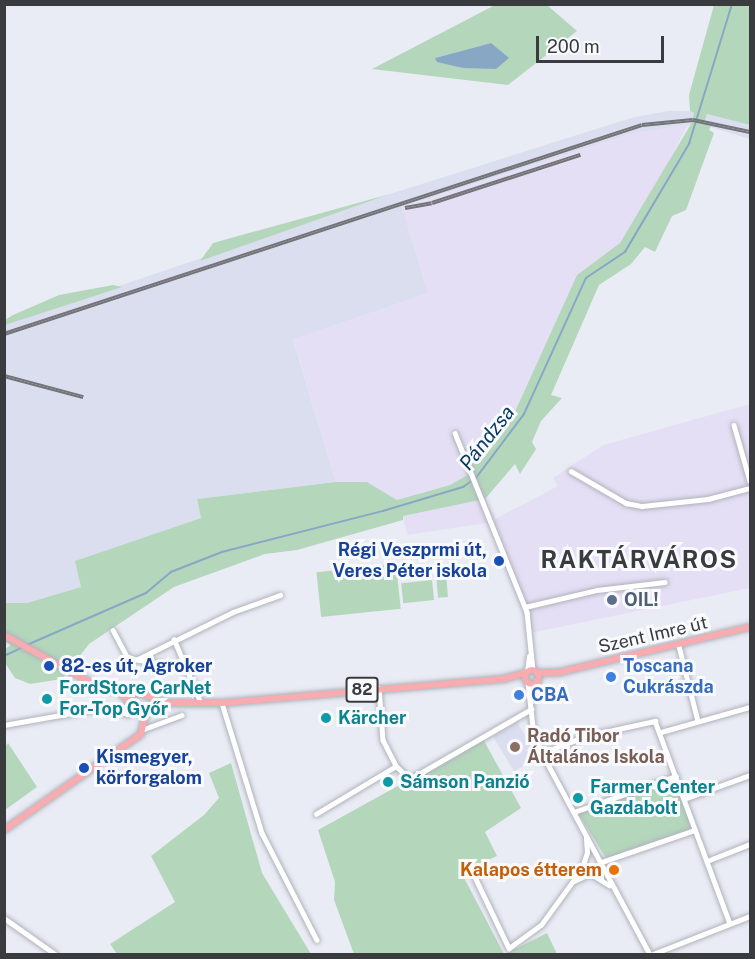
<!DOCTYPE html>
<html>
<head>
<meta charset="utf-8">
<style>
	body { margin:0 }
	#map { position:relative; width:755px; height:959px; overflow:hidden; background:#eaecf5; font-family:"Public Sans",sans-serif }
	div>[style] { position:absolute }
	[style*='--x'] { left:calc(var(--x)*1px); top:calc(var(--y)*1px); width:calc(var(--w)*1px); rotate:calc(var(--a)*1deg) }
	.built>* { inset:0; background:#dadeee; transform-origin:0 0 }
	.industrial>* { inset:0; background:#e5dff5 }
	.green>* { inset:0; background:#b4d7bc; transform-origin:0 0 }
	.water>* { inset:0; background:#88a7c5 }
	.stream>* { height:1.5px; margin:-0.75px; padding:0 0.75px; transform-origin:0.75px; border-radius:0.75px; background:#88a7c5 }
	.roads { filter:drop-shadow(0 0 2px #b0b2bb) drop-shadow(0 0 2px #b0b2bb) }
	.minor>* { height:4.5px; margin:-2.25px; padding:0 2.25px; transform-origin:2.25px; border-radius:2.25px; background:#fff }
	.major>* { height:6px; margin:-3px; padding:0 3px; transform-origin:3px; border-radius:3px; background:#f8acb0 }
	.major>.ring { margin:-3px; padding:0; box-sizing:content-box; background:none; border:6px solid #f8acb0; border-radius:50% }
	.rail>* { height:4px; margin-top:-2px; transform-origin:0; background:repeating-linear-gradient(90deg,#f9fafd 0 4.5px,#737479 0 9px); box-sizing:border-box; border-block:2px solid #737479 }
	.dots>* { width:16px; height:16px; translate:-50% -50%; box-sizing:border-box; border:3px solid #f9fafd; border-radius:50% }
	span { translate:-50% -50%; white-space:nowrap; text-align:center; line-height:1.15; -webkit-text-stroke:6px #f9fafd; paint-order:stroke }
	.shield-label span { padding:2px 4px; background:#f9fafd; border:2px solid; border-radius:4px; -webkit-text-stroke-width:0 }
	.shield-label { font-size:16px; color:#3a3b3e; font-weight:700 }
	.transit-label { font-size:18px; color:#164399; font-weight:700 }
	.right { translate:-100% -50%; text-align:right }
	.left { translate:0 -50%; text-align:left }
	.service-label { font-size:18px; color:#4e5e75; font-weight:700 }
	.street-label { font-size:18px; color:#3a3b3e }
	.shop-label { font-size:18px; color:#366cbe; font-weight:700 }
	.culture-label { font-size:18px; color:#0d838f; font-weight:700 }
	.education-label { font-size:18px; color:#785e54; font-weight:700 }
	.food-label { font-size:18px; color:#c56008; font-weight:700 }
	.water-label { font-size:20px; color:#063960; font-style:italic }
	.district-label { font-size:24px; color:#3a3b3e; font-weight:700; letter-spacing:1.5px }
	.frame { position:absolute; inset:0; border:6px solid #3a3b3e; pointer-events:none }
	.scale { position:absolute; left:536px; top:36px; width:128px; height:27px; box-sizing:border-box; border:3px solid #3a3b3e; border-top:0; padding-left:8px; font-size:18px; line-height:21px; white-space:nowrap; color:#3a3b3e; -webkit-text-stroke:4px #f9fafd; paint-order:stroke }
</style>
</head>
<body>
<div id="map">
	<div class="built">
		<div style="clip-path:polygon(668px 111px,690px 111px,694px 113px,691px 125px,634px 133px,402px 207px,428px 293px,293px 340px,336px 482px,197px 499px,201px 518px,76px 561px,81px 587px,27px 603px,5px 603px,4px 325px,390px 194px,631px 118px)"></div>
		<div style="clip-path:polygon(707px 114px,750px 125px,750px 139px,704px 125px)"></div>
		<div style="left:517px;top:722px;width:41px;height:28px;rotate:59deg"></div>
	</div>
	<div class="industrial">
		<div style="clip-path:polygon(688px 124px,656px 187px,620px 243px,577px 275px,513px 416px,471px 461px,474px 472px,450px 485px,397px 500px,367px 482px,336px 482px,293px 339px,428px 293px,402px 207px,634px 133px)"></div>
		<div style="clip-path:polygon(750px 404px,750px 588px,530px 633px,527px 612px,504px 553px,487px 523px,407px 535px,403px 516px,485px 499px,495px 519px,558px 486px,553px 478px,603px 445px)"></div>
	</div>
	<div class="green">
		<div style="clip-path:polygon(evenodd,495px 5px,547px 5px,577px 31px,508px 85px,372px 69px,495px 5px,491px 43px,463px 68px,435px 58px,491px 43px)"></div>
		<div style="clip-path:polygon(714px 5px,750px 5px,750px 125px,707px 114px,704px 124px,711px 126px,709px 130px,714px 133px,686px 210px,672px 216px,655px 252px,645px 247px,631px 264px,599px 285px,551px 395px,562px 398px,541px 421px,532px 442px,536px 449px,520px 474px,515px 464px,485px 499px,403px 516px,403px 520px,297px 550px,265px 554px,174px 587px,89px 644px,62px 679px,30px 684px,15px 678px,5px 663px,5px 649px,11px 645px,5px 641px,4px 603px,27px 603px,81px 587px,75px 561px,201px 518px,197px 499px,336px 482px,367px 482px,397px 500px,450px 485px,473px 472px,471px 461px,513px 416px,577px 275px,620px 243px,691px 124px,694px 113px,690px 111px,689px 95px)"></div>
		<div style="clip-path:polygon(390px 194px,200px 261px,213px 243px)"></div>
		<div style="clip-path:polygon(113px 285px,122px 287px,5px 325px,5px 320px,13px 315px,59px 295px)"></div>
		<div style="left:396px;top:564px;width:45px;height:80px;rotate:84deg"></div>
		<div style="left:446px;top:574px;width:23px;height:10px;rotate:85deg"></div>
		<div style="left:432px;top:580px;width:20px;height:31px;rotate:84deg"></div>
		<div style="clip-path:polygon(483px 739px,521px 808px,485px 832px,497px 856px,461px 872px,504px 954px,354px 954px,334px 900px,335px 882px,318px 830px)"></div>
		<div style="clip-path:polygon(8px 743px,37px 787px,5px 810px,4px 749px)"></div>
		<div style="clip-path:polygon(231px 763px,262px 873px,311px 954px,117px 954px,110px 944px,175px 902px,151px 856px,204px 815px,219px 798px,209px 773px)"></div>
		<div style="clip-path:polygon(675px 779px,693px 829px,606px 858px,578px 813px)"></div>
		<div style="clip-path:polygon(547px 933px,557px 954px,505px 954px)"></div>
	</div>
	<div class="water">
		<div style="clip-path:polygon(491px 43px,509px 58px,496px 69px,463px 68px,437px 62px,435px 58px)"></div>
	</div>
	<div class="stream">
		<div style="--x:476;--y:478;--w:80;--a:-53.1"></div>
		<div style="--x:524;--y:414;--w:149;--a:-65.5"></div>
		<div style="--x:586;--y:278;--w:47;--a:-33.7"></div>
		<div style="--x:625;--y:252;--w:126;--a:-59.3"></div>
		<div style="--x:689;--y:144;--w:146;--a:-72.9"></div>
		<div style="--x:27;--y:645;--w:130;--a:-23.6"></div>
		<div style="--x:146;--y:593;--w:33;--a:-40"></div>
		<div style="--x:171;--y:572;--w:55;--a:-21.4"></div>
		<div style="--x:222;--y:552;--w:166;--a:-14.3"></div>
		<div style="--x:383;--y:511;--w:84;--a:-16.7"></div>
		<div style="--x:463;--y:487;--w:11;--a:-34"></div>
		<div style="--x:4;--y:656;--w:21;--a:-25"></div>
	</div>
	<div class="roads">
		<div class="minor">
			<div style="--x:734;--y:425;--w:58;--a:74.1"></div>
			<div style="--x:455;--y:433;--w:193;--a:68.1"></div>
			<div style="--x:527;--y:612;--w:58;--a:84.1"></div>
			<div style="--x:571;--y:471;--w:64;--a:30.2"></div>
			<div style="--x:626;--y:503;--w:16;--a:11"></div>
			<div style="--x:642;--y:506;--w:66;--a:-6.1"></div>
			<div style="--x:708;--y:499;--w:43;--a:-14.7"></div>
			<div style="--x:525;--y:607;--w:74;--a:-13.3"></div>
			<div style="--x:597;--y:590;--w:68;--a:-6.7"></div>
			<div style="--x:113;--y:630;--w:32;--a:62"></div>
			<div style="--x:128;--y:658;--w:59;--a:9.8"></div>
			<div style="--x:174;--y:639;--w:69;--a:67.1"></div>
			<div style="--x:679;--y:646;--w:77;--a:75.8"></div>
			<div style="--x:138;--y:659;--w:106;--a:-26.3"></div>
			<div style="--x:233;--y:612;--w:50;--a:-19.9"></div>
			<div style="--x:527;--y:671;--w:15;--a:-82"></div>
			<div style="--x:528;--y:683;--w:52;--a:83.4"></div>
			<div style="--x:534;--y:735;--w:20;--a:66"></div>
			<div style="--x:542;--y:753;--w:228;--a:61.8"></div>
			<div style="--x:379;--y:688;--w:52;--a:85.6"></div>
			<div style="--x:383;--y:740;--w:29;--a:63"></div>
			<div style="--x:532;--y:701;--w:21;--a:-76"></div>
			<div style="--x:222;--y:703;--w:136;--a:72.9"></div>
			<div style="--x:262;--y:833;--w:120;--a:62.8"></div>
			<div style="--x:119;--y:709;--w:14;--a:-17"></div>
			<div style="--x:4;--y:725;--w:104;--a:-10"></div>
			<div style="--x:106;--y:707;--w:22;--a:18"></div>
			<div style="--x:127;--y:714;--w:10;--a:-24"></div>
			<div style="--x:144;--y:729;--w:40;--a:-20.2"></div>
			<div style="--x:661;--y:732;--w:92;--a:-15.7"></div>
			<div style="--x:542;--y:753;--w:47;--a:-21.1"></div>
			<div style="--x:586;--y:736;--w:71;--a:-12.3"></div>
			<div style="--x:655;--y:721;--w:216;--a:69.7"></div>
			<div style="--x:684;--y:799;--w:70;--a:-20"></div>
			<div style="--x:574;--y:812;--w:108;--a:-19.4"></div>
			<div style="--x:316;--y:814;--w:93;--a:-31"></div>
			<div style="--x:396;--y:766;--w:19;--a:43"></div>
			<div style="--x:410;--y:779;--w:140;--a:-30"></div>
			<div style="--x:707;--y:861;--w:46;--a:-21.6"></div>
			<div style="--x:602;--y:862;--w:98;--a:-19"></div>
			<div style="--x:584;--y:864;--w:9;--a:63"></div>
			<div style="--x:588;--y:872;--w:25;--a:32"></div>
			<div style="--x:475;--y:877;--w:79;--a:64.4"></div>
			<div style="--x:509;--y:948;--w:39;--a:-36"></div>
			<div style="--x:541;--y:925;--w:68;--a:-54"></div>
			<div style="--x:581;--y:870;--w:18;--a:-71"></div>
			<div style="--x:587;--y:853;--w:15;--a:-94"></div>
			<div style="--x:574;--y:881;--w:19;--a:-25"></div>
			<div style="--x:4;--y:918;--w:62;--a:35.2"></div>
			<div style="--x:653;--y:954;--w:104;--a:-21.4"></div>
		</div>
		<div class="major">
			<div style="--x:4;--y:635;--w:114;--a:28.8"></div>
			<div class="ring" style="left:525px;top:670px;width:8px;height:8px"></div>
			<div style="--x:537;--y:673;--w:24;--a:-2"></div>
			<div style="--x:561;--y:672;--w:194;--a:-13.4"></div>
			<div style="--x:100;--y:688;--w:43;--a:7.9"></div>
			<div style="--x:143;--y:694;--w:24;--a:22"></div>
			<div style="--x:165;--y:703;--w:57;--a:0"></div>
			<div style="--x:222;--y:703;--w:282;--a:-4.9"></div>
			<div style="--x:503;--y:679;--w:23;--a:-15"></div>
			<div style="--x:122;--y:695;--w:13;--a:39"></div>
			<div style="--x:132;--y:700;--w:13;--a:61"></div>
			<div style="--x:138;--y:711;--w:11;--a:-22"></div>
			<div style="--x:4;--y:830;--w:167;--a:-35"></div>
			<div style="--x:141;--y:734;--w:26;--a:-77"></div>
		</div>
	</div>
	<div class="rail">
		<div style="--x:405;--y:208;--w:27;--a:-10"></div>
		<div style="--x:432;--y:203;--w:156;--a:-18"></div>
		<div style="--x:4;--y:334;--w:671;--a:-18.14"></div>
		<div style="--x:642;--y:125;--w:51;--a:-5.6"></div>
		<div style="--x:693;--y:120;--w:58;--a:11.9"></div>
		<div style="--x:4;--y:376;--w:82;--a:14.9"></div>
	</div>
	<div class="dots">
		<div style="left:499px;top:561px;background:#1a4fb4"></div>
		<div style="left:612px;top:600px;background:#5c6f8a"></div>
		<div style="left:49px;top:666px;background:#1a4fb4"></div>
		<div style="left:611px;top:677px;background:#3f7fe0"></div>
		<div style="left:519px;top:695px;background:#3f7fe0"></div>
		<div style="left:47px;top:699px;background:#0f9aa8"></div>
		<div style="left:326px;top:718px;background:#0f9aa8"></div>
		<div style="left:515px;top:747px;background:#8d6e63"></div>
		<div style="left:84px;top:768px;background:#1a4fb4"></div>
		<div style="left:388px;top:782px;background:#0f9aa8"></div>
		<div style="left:578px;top:798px;background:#0f9aa8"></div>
		<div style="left:614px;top:870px;background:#e8710a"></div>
	</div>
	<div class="shield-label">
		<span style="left:362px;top:690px">82</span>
	</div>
	<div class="transit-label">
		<span class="right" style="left:487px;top:561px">Régi Veszprmi út,<br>Veres Péter iskola</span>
		<span class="left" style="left:61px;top:666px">82-es út, Agroker</span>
		<span class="left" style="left:96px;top:768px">Kismegyer,<br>körforgalom</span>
	</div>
	<div class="service-label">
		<span class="left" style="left:624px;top:600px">OIL!</span>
	</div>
	<div class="street-label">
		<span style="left:653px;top:635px;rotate:-13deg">Szent Imre út</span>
	</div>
	<div class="shop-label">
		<span class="left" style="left:623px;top:677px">Toscana<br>Cukrászda</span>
		<span class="left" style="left:531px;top:695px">CBA</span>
	</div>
	<div class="culture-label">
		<span class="left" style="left:59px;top:699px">FordStore CarNet<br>For-Top Győr</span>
		<span class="left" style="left:338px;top:718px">Kärcher</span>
		<span class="left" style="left:400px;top:782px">Sámson Panzió</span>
		<span class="left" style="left:590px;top:798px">Farmer Center<br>Gazdabolt</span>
	</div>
	<div class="education-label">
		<span class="left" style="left:527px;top:747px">Radó Tibor<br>Általános Iskola</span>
	</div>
	<div class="food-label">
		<span class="right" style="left:602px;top:870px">Kalapos étterem</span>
	</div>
	<div class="water-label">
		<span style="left:487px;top:438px;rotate:-52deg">Pándzsa</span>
	</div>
	<div class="district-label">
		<span style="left:639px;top:560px">RAKTÁRVÁROS</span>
	</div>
	<div class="frame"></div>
	<div class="scale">200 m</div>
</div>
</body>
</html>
